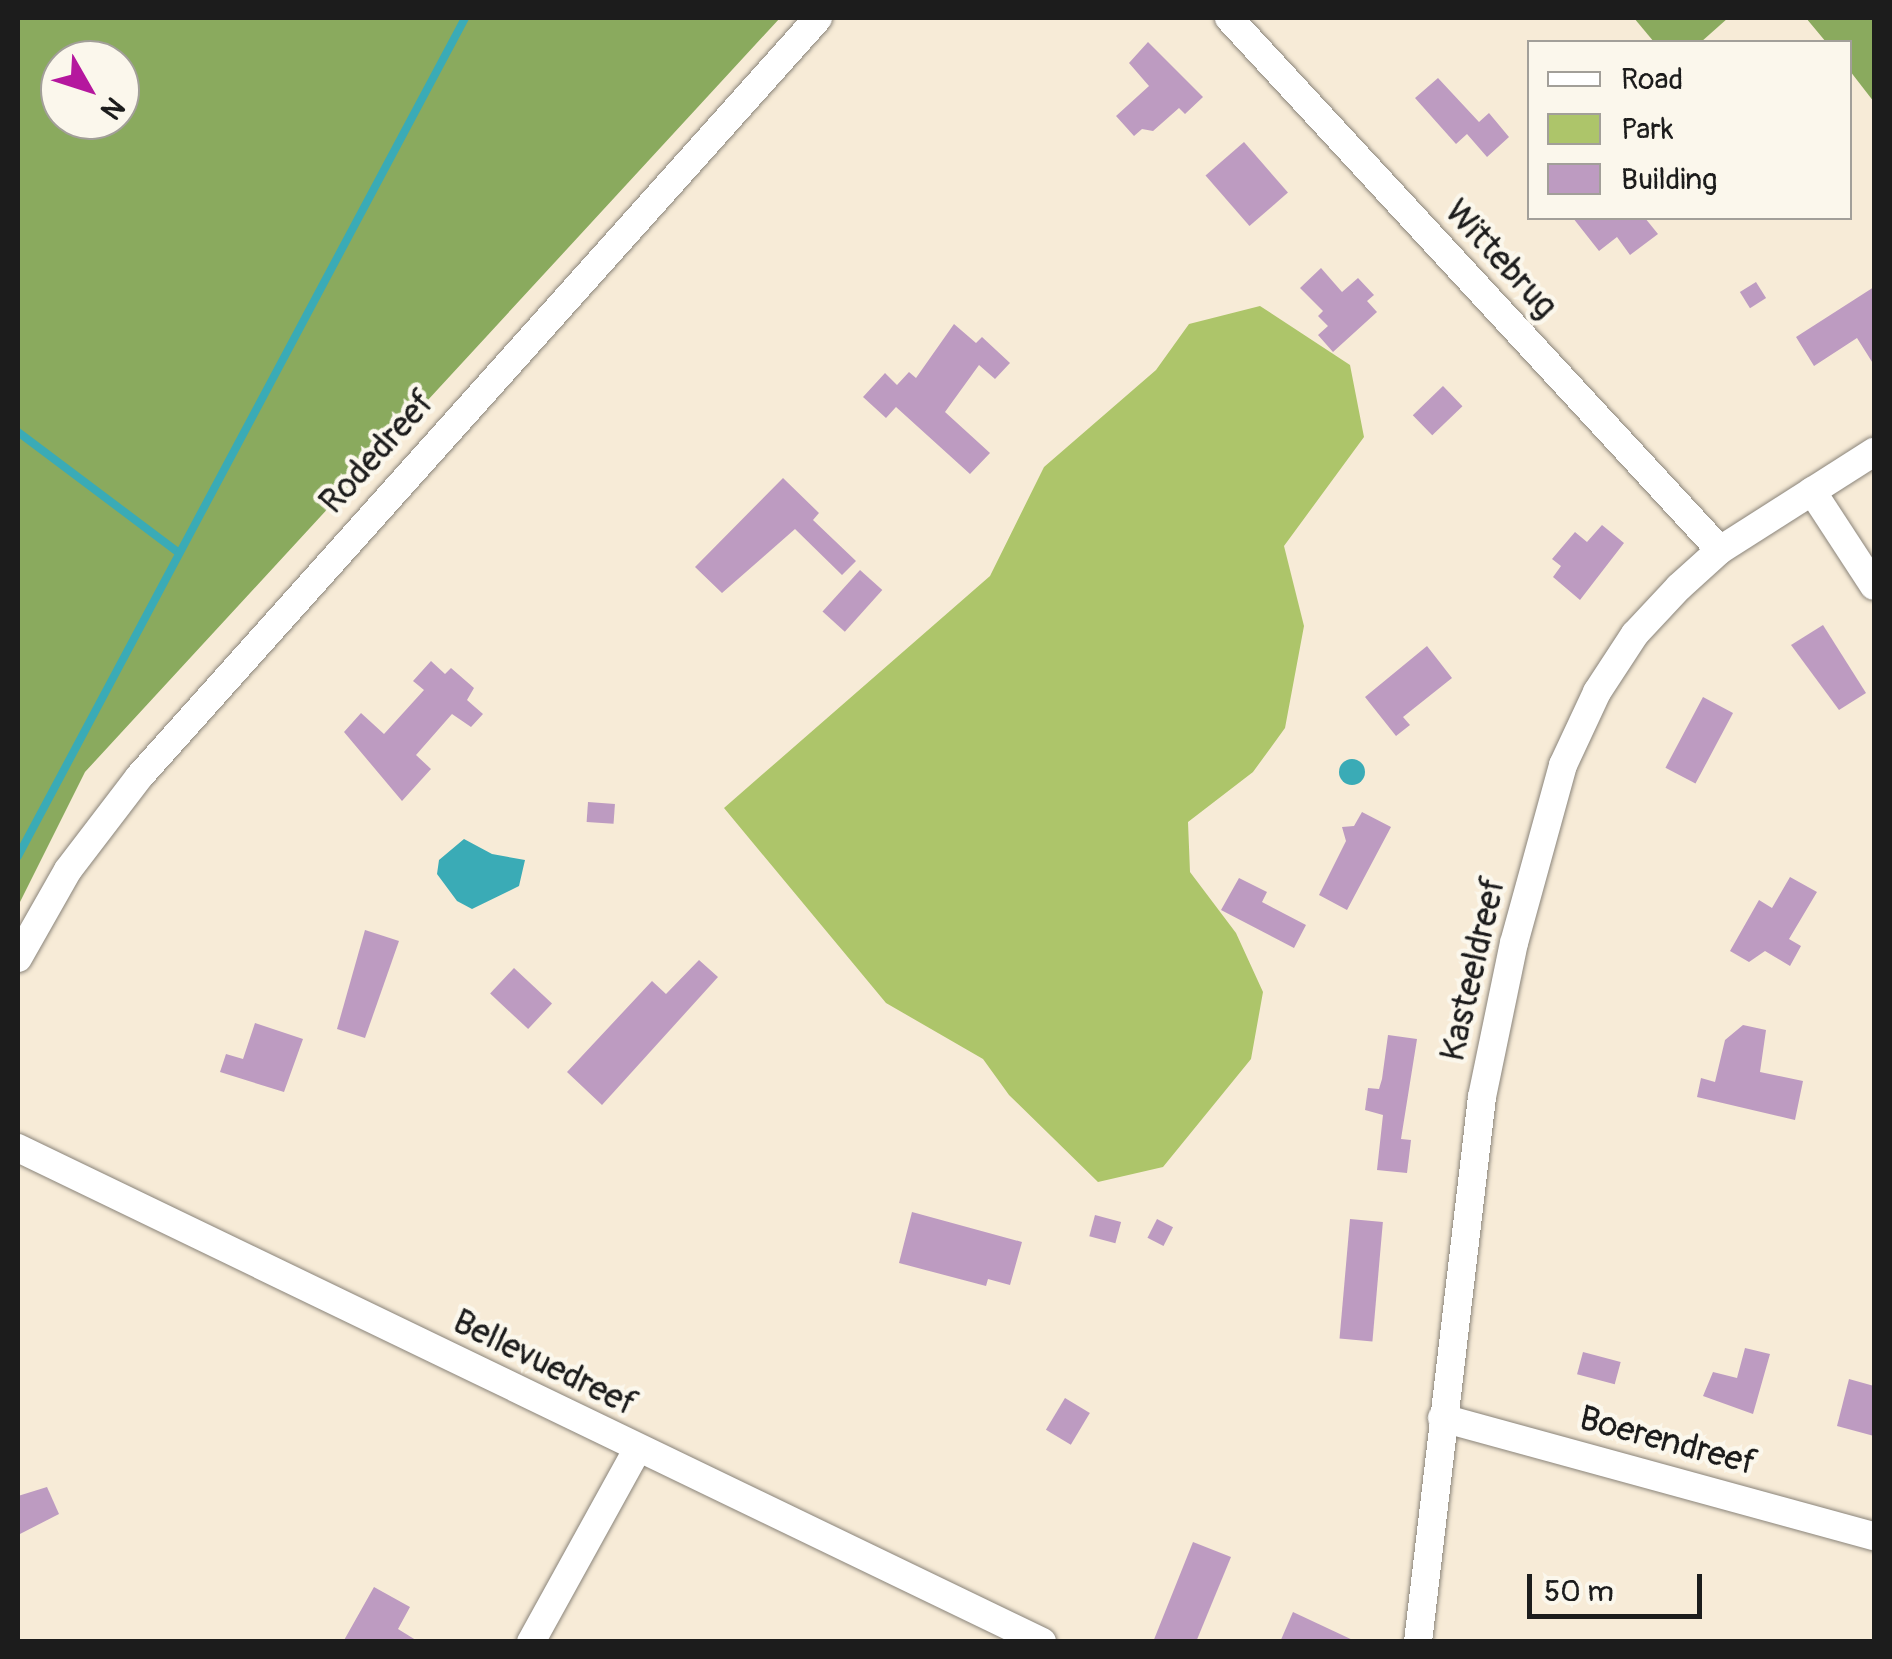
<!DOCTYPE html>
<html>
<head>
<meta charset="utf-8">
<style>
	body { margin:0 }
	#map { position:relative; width:1892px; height:1659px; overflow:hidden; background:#f7ebd7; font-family:Pangolin,sans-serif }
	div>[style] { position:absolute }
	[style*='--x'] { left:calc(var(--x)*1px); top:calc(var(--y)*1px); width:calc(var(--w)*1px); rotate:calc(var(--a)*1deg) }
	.green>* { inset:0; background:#adc56a }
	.forest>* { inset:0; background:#8aaa5e }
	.water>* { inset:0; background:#3aabb6 }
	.round { border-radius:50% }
	.stream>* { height:8px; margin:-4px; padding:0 4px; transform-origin:4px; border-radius:4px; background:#3aabb6 }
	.building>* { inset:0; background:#bd9bc1; transform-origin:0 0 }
	.roads { filter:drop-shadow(0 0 2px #8a847a) drop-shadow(0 0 2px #8a847a) }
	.minor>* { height:28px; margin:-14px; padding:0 14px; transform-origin:14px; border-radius:14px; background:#fff }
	span { translate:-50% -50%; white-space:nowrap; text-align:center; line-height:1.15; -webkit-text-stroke:9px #fbf7ec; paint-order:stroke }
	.street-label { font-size:35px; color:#1c1c1c }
	.frame { position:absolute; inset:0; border:20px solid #1c1c1c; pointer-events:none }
	.legend { position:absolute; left:1527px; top:40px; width:325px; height:180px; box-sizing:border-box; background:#fbf7ec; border:2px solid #a29f99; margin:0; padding:12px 18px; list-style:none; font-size:30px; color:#1c1c1c }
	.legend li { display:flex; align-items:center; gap:20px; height:50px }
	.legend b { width:50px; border:2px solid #a29f99 }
	.north { position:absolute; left:40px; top:40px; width:100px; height:100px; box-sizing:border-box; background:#fbf7ec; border:2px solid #a29f99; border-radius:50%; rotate:129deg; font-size:28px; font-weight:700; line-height:40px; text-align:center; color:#1c1c1c }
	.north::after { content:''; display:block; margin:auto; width:35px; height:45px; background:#b5179e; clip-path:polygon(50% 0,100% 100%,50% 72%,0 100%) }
	.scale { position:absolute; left:1527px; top:1574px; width:175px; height:45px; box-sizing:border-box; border:5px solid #1c1c1c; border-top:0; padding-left:12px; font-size:30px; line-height:35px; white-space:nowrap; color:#1c1c1c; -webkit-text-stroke:8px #fbf7ec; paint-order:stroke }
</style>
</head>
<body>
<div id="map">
	<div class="green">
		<div style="clip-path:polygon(1260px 306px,1350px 365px,1364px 437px,1284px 546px,1304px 626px,1285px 728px,1253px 772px,1188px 822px,1190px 872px,1236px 933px,1263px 992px,1251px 1059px,1163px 1167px,1098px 1182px,1009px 1095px,983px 1059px,886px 1003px,724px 808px,990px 576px,1044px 467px,1156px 370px,1189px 324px)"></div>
	</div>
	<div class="forest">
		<div style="clip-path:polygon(evenodd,18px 18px,780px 18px,85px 772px,18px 906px,18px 18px,60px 60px,120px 60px,120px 120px,60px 120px,60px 60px)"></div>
		<div style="clip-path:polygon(1634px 18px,1728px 18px,1701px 42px,1654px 42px)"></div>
		<div style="clip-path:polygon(1806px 18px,1874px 18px,1874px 102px,1850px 71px,1850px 42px,1826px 42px)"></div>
	</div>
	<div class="water">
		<div class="round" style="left:1339px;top:759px;width:26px;height:26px"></div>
		<div style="clip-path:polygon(464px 839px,492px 854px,525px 860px,519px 886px,472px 909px,457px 901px,437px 874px,439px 860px)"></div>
	</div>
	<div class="stream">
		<div style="--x:18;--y:432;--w:201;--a:36.9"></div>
		<div style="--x:18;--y:856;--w:950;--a:-61.92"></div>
	</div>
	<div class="building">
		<div style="clip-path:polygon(1148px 42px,1203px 97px,1185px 114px,1179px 108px,1153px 131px,1142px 129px,1134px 136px,1116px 116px,1149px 86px,1129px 63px)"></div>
		<div style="clip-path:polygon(1438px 78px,1479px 122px,1489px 113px,1509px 137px,1487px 157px,1467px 134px,1456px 144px,1415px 98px)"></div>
		<div style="left:1244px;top:142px;width:67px;height:51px;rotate:49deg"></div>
		<div style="clip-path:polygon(1573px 218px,1645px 218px,1658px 234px,1630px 255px,1617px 237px,1599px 251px)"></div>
		<div style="clip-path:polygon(1321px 268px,1342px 292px,1358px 278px,1374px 295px,1367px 301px,1377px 312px,1333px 352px,1318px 335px,1328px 326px,1318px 316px,1323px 311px,1300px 288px)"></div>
		<div style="left:1756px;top:282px;width:19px;height:19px;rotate:58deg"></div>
		<div style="clip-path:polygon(1874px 287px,1874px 365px,1857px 338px,1814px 366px,1796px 337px)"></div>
		<div style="clip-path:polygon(954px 324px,976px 343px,982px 337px,1010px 363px,995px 379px,979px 365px,945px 412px,990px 453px,970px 474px,896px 407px,886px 418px,863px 397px,885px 373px,897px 385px,909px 372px,916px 378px)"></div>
		<div style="left:1443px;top:386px;width:28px;height:42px;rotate:46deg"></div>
		<div style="clip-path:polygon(783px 478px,819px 513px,813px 520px,856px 561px,842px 575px,795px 529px,722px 593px,695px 567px)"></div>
		<div style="clip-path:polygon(1602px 525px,1624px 543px,1580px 600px,1553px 577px,1561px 566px,1552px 559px,1575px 532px,1587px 542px)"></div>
		<div style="left:860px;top:570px;width:30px;height:56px;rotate:42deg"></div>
		<div style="clip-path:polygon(1823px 625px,1866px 693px,1839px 710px,1791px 645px)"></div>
		<div style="clip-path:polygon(1427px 646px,1452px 678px,1403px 717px,1410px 725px,1396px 736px,1365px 697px)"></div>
		<div style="clip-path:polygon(431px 661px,445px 674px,451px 668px,474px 688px,467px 700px,483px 714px,471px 727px,452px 714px,416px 755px,431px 769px,402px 801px,344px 732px,361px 713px,384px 734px,424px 690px,413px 681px)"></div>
		<div style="left:1703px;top:697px;width:34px;height:80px;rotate:28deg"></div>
		<div style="left:588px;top:802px;width:27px;height:20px;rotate:4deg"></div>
		<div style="clip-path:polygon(1362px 812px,1391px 827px,1347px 910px,1319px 895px,1346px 841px,1342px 827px,1354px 826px)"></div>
		<div style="clip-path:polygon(1790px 877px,1817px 892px,1789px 939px,1801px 946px,1790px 966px,1765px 951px,1749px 962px,1730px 951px,1759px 900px,1772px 908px)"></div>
		<div style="clip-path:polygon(1239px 878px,1267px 892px,1262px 902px,1306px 925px,1294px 948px,1221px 910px)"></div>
		<div style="clip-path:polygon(365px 930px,399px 941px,365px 1038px,337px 1029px)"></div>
		<div style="clip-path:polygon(699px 960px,718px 977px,602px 1105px,567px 1072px,652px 981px,666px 994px)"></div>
		<div style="left:514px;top:968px;width:52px;height:35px;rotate:43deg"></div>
		<div style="clip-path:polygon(255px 1023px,303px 1039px,284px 1092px,220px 1072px,226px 1054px,243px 1059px)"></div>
		<div style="clip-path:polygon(1743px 1025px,1766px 1030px,1760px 1072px,1803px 1081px,1795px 1120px,1697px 1097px,1701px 1078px,1715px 1082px,1725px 1040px)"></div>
		<div style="clip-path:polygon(1388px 1035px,1417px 1039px,1401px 1139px,1411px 1140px,1407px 1173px,1377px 1170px,1383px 1115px,1365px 1110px,1368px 1088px,1379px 1089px,1382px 1079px)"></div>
		<div style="clip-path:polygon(912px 1212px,1022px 1242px,1010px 1285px,988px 1279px,986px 1286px,899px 1263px)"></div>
		<div style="left:1095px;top:1215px;width:27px;height:22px;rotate:15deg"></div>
		<div style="left:1157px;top:1219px;width:18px;height:21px;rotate:27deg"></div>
		<div style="left:1350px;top:1219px;width:33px;height:120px;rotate:5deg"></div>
		<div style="clip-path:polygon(1745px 1348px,1770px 1354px,1753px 1414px,1703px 1396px,1713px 1372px,1737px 1378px)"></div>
		<div style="left:1583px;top:1352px;width:39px;height:23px;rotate:15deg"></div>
		<div style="clip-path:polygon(1849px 1379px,1874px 1386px,1874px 1436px,1837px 1426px)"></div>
		<div style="left:1065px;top:1398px;width:29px;height:37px;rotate:31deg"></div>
		<div style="clip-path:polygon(47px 1487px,59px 1514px,18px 1535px,18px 1496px)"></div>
		<div style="clip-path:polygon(1193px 1542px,1231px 1557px,1196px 1642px,1153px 1642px)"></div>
		<div style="clip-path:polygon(374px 1587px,410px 1607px,398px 1629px,419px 1642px,343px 1642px)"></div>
		<div style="clip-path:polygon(1293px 1612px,1357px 1642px,1280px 1642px)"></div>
	</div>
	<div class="roads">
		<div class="minor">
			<div style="--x:1229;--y:18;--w:724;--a:47.3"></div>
			<div style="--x:1812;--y:491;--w:113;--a:56.9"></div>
			<div style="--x:18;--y:958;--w:101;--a:-60.4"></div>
			<div style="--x:68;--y:870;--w:117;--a:-52.6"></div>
			<div style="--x:139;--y:777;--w:1018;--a:-48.18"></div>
			<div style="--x:18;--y:1148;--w:1137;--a:25.75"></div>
			<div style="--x:1442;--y:1418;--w:448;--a:15.3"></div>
			<div style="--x:531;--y:1642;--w:219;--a:-61.1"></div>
			<div style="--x:1418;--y:1642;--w:549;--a:-83.3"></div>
			<div style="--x:1482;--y:1097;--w:157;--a:-78.3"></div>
			<div style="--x:1514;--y:943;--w:185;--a:-74.6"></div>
			<div style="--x:1563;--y:765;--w:81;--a:-65"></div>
			<div style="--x:1597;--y:692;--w:69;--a:-56.8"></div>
			<div style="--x:1635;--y:634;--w:64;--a:-46.9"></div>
			<div style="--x:1679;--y:587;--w:55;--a:-42.1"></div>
			<div style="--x:1720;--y:550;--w:183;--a:-32.5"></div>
		</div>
	</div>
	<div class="street-label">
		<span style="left:1501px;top:259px;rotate:47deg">Wittebrug</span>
		<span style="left:377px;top:452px;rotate:-48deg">Rodedreef</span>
		<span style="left:1473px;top:969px;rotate:-77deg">Kasteeldreef</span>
		<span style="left:545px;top:1363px;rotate:26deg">Bellevuedreef</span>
		<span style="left:1668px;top:1441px;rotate:15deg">Boerendreef</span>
	</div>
	<div class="frame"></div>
	<ul class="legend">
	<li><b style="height:12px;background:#fff"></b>Road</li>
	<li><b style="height:28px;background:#adc56a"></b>Park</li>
	<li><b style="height:28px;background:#bd9bc1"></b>Building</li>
	</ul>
	<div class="north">N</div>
	<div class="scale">50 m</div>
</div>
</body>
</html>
